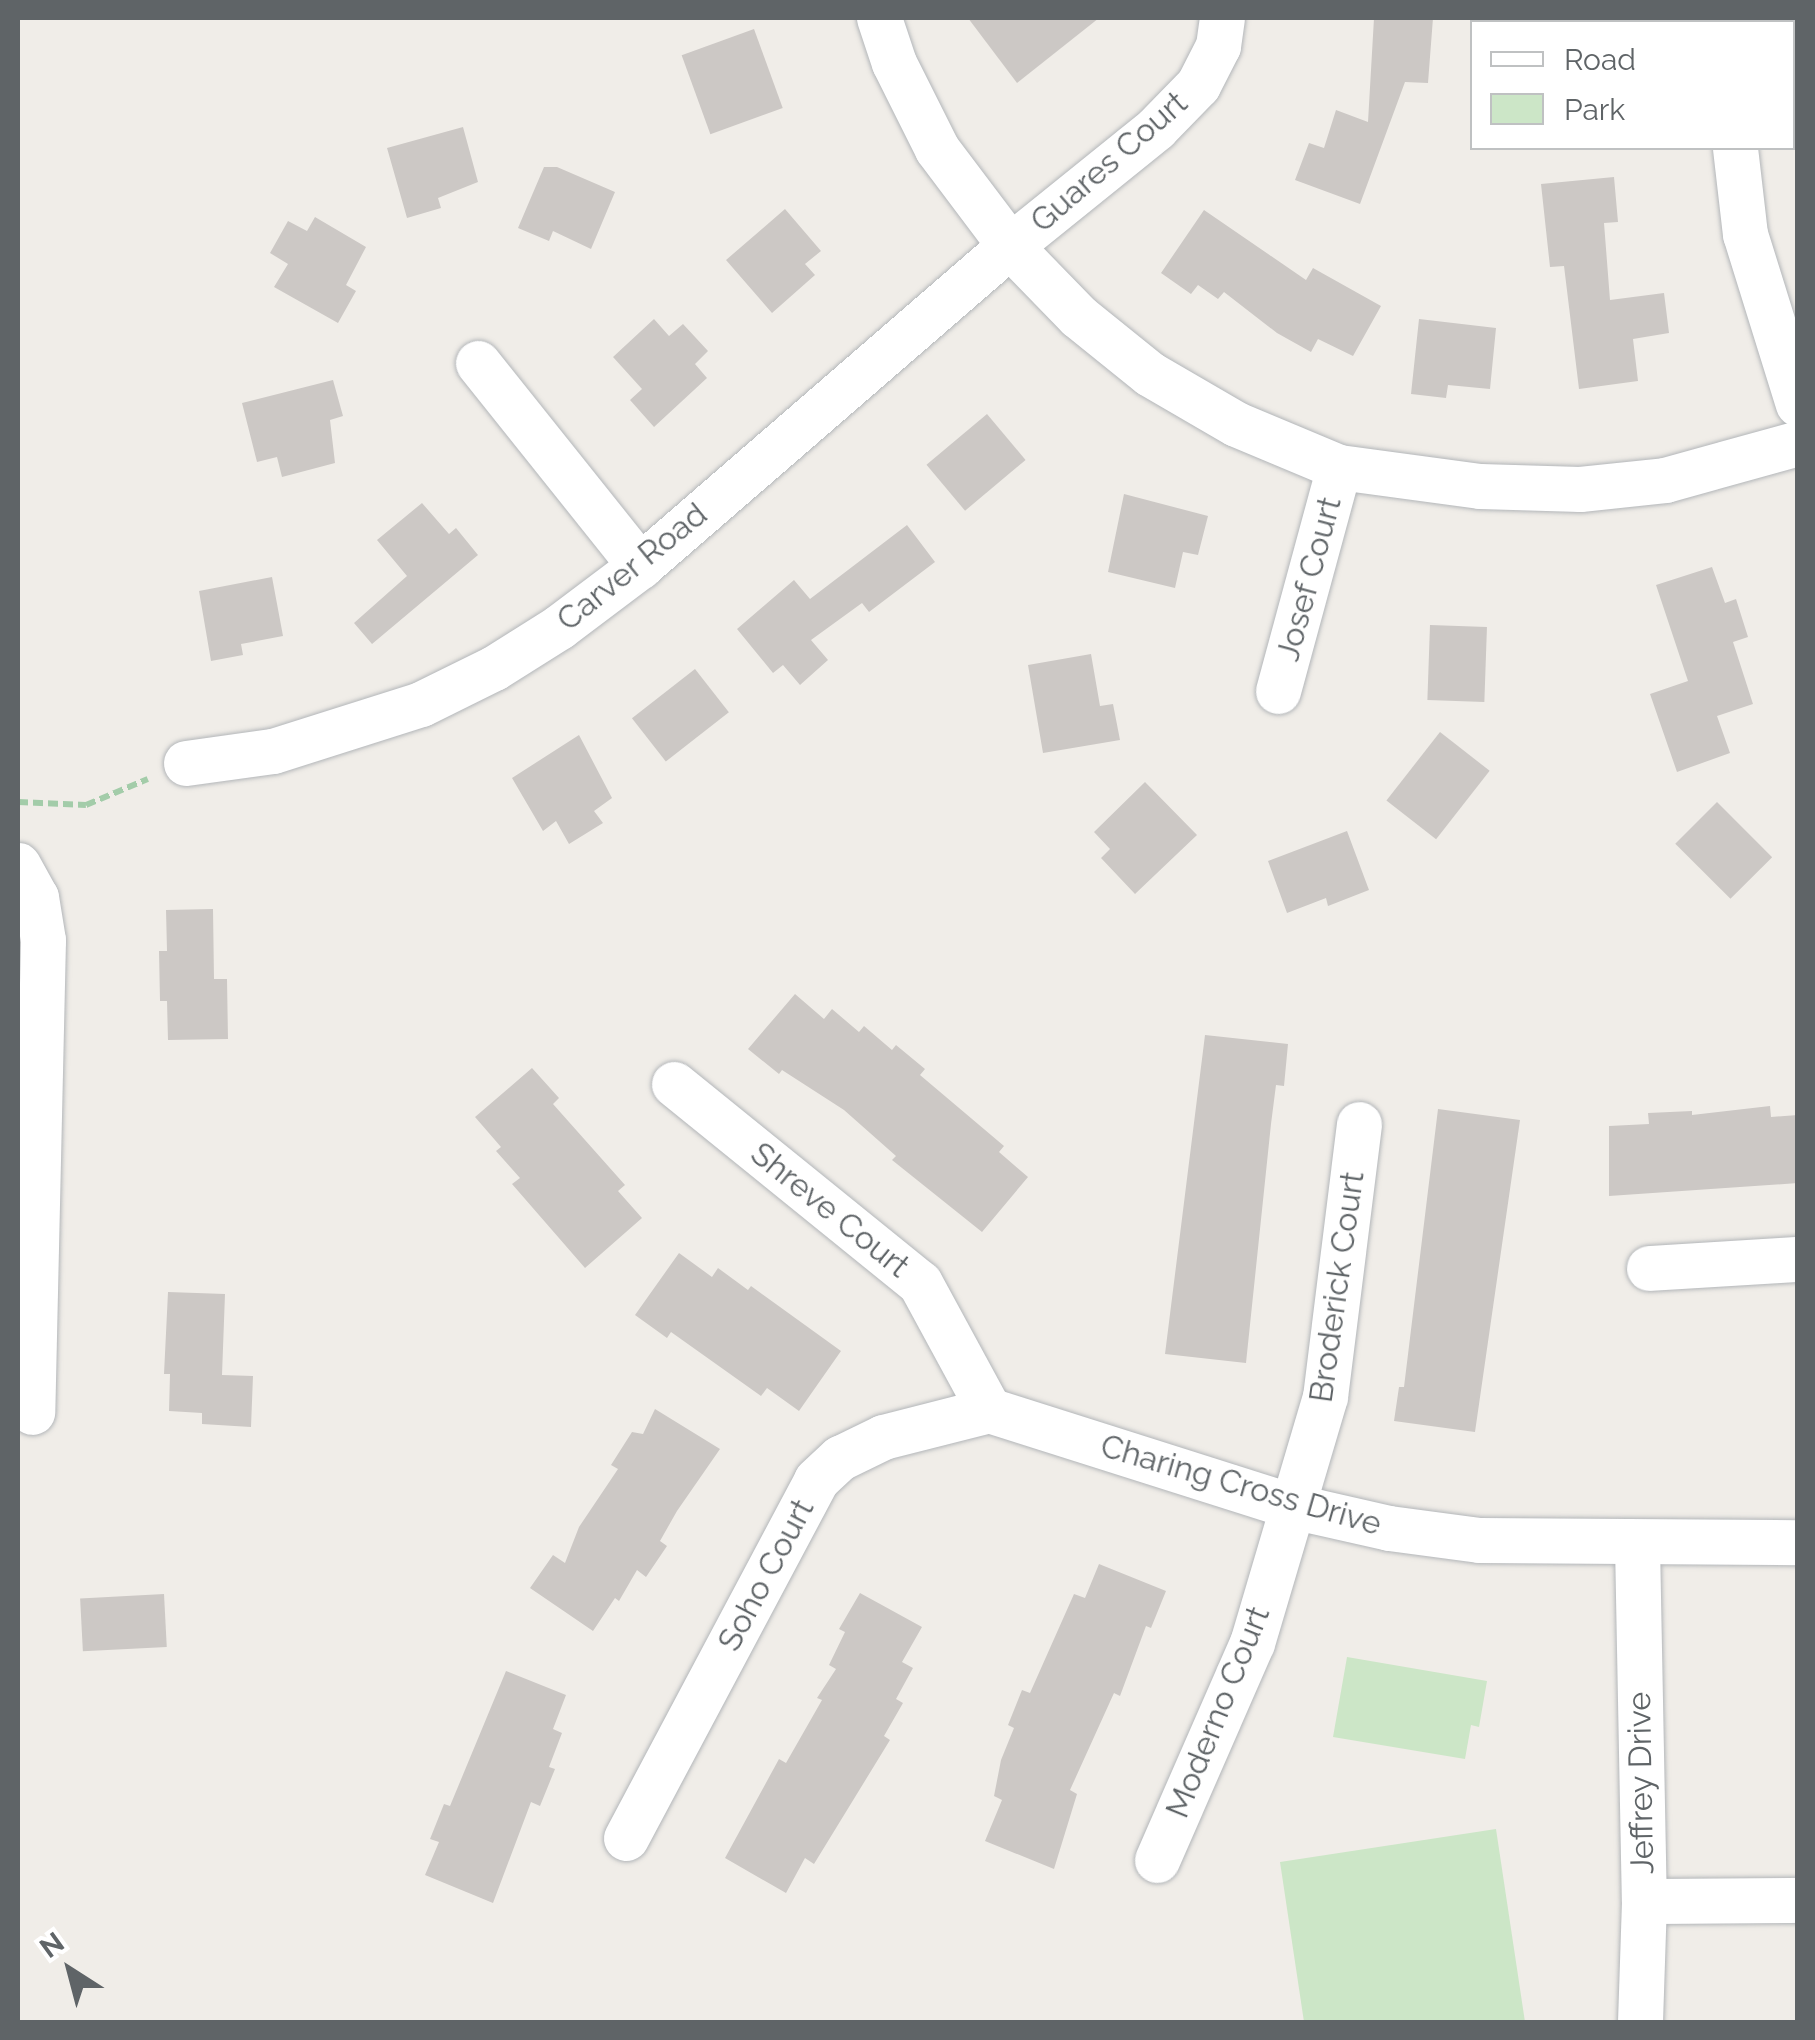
<!DOCTYPE html>
<html>
<head>
<meta charset="utf-8">
<style>
	body { margin:0 }
	#map { position:relative; width:1815px; height:2040px; overflow:hidden; background:#f0ede8; font-family:Raleway,sans-serif }
	div>[style] { position:absolute }
	[style*='--x'] { left:calc(var(--x)*1px); top:calc(var(--y)*1px); width:calc(var(--w)*1px); rotate:calc(var(--a)*1deg) }
	.green>* { inset:0; background:#cce6c7 }
	.building>* { inset:0; background:#ccc8c5; transform-origin:0 0 }
	.path>* { height:6px; margin-top:-3px; transform-origin:0; background:repeating-linear-gradient(90deg,#a3cca9 0 10px,transparent 0 15px) }
	.roads { filter:drop-shadow(0 0 2px #b3b6b9) drop-shadow(0 0 2px #b3b6b9) }
	.minor>* { height:45px; margin:-22.5px; padding:0 22.5px; transform-origin:22.5px; border-radius:22.5px; background:#fff }
	span { translate:-50% -50%; white-space:nowrap; text-align:center; line-height:1.15; -webkit-text-stroke:9px #fff; paint-order:stroke }
	.street-label { font-size:32px; color:#5f6467 }
	.frame { position:absolute; inset:0; border:20px solid #5f6467; pointer-events:none }
	.legend { position:absolute; left:1470px; top:20px; width:325px; height:130px; box-sizing:border-box; background:#fff; border:2px solid #bfc1c2; margin:0; padding:12px 18px; list-style:none; font-size:30px; color:#5f6467 }
	.legend li { display:flex; align-items:center; gap:20px; height:50px }
	.legend b { width:50px; border:2px solid #bfc1c2 }
	.north { position:absolute; left:20px; top:1920px; width:100px; height:100px; -webkit-text-stroke:8px #fff; paint-order:stroke; rotate:324deg; font-size:28px; font-weight:700; line-height:40px; text-align:center; color:#5f6467 }
	.north::after { content:''; display:block; margin:auto; width:35px; height:45px; background:#5f6467; clip-path:polygon(50% 0,100% 100%,50% 72%,0 100%) }
</style>
</head>
<body>
<div id="map">
	<div class="green">
		<div style="clip-path:polygon(1347px 1657px,1487px 1681px,1479px 1727px,1471px 1725px,1465px 1759px,1333px 1737px)"></div>
		<div style="clip-path:polygon(1496px 1829px,1525px 2022px,1304px 2022px,1280px 1862px)"></div>
	</div>
	<div class="building">
		<div style="clip-path:polygon(968px 18px,1099px 18px,1017px 83px)"></div>
		<div style="clip-path:polygon(1374px 18px,1433px 18px,1428px 83px,1405px 82px,1360px 204px,1295px 180px,1309px 143px,1324px 148px,1336px 110px,1368px 122px)"></div>
		<div style="left:754px;top:29px;width:84px;height:77px;rotate:70deg"></div>
		<div style="clip-path:polygon(463px 127px,478px 182px,438px 198px,441px 208px,407px 218px,387px 148px)"></div>
		<div style="clip-path:polygon(544px 167px,557px 167px,615px 192px,591px 249px,553px 231px,549px 241px,518px 228px)"></div>
		<div style="clip-path:polygon(1614px 177px,1618px 222px,1604px 223px,1610px 300px,1664px 293px,1669px 333px,1633px 339px,1638px 381px,1579px 389px,1564px 266px,1550px 267px,1541px 184px)"></div>
		<div style="clip-path:polygon(785px 209px,821px 251px,805px 264px,815px 275px,772px 313px,726px 260px)"></div>
		<div style="clip-path:polygon(1204px 210px,1306px 280px,1313px 268px,1381px 306px,1353px 356px,1318px 339px,1311px 352px,1277px 333px,1224px 292px,1218px 299px,1198px 285px,1191px 294px,1161px 273px)"></div>
		<div style="clip-path:polygon(315px 217px,366px 247px,346px 285px,356px 291px,338px 323px,274px 287px,288px 264px,270px 253px,288px 221px,307px 231px)"></div>
		<div style="clip-path:polygon(654px 319px,669px 336px,683px 324px,708px 351px,695px 364px,707px 378px,654px 427px,630px 400px,642px 389px,613px 357px)"></div>
		<div style="clip-path:polygon(1419px 319px,1496px 328px,1490px 389px,1448px 385px,1446px 398px,1411px 394px)"></div>
		<div style="clip-path:polygon(333px 380px,343px 416px,330px 420px,335px 463px,282px 477px,277px 457px,257px 462px,242px 403px)"></div>
		<div style="left:987px;top:414px;width:60px;height:79px;rotate:50deg"></div>
		<div style="clip-path:polygon(1124px 494px,1208px 516px,1198px 555px,1183px 552px,1175px 588px,1108px 572px)"></div>
		<div style="clip-path:polygon(422px 503px,449px 534px,456px 528px,478px 555px,372px 644px,354px 623px,407px 576px,377px 540px)"></div>
		<div style="clip-path:polygon(907px 525px,935px 562px,869px 612px,862px 603px,811px 640px,828px 660px,800px 685px,783px 665px,773px 673px,737px 629px,794px 580px,810px 599px)"></div>
		<div style="clip-path:polygon(1712px 567px,1725px 603px,1736px 599px,1748px 637px,1733px 642px,1753px 704px,1717px 716px,1730px 753px,1677px 772px,1650px 694px,1688px 681px,1656px 585px)"></div>
		<div style="clip-path:polygon(272px 577px,283px 636px,241px 644px,243px 655px,211px 661px,199px 591px)"></div>
		<div style="left:1430px;top:625px;width:57px;height:75px;rotate:2deg"></div>
		<div style="clip-path:polygon(1091px 654px,1100px 706px,1113px 704px,1120px 740px,1043px 753px,1028px 665px)"></div>
		<div style="left:695px;top:669px;width:55px;height:80px;rotate:52deg"></div>
		<div style="left:1440px;top:732px;width:63px;height:87px;rotate:38deg"></div>
		<div style="clip-path:polygon(579px 735px,612px 798px,594px 811px,603px 823px,569px 844px,556px 821px,543px 831px,512px 778px)"></div>
		<div style="clip-path:polygon(1145px 782px,1197px 835px,1135px 894px,1101px 858px,1110px 849px,1094px 832px)"></div>
		<div style="left:1717px;top:802px;width:78px;height:59px;rotate:45deg"></div>
		<div style="clip-path:polygon(1347px 831px,1369px 890px,1328px 906px,1326px 898px,1287px 913px,1268px 861px)"></div>
		<div style="clip-path:polygon(213px 909px,214px 979px,227px 979px,228px 1039px,168px 1040px,167px 1001px,160px 1001px,159px 951px,167px 951px,166px 910px)"></div>
		<div style="clip-path:polygon(795px 994px,824px 1019px,832px 1009px,859px 1032px,864px 1026px,892px 1050px,896px 1045px,925px 1069px,920px 1075px,1004px 1146px,999px 1152px,1028px 1177px,982px 1232px,892px 1160px,896px 1156px,844px 1110px,782px 1070px,779px 1074px,748px 1049px)"></div>
		<div style="clip-path:polygon(1205px 1035px,1288px 1044px,1284px 1086px,1276px 1085px,1271px 1124px,1246px 1363px,1165px 1354px)"></div>
		<div style="clip-path:polygon(532px 1068px,559px 1098px,553px 1104px,625px 1185px,618px 1191px,642px 1218px,585px 1268px,512px 1184px,520px 1178px,496px 1151px,501px 1147px,475px 1117px)"></div>
		<div style="clip-path:polygon(1770px 1106px,1771px 1117px,1798px 1115px,1798px 1183px,1609px 1196px,1609px 1126px,1649px 1124px,1648px 1113px,1692px 1111px,1692px 1115px)"></div>
		<div style="clip-path:polygon(1438px 1109px,1520px 1120px,1475px 1432px,1394px 1421px,1399px 1387px,1404px 1387px)"></div>
		<div style="clip-path:polygon(679px 1253px,712px 1277px,718px 1268px,748px 1290px,751px 1286px,841px 1351px,799px 1411px,767px 1388px,761px 1396px,671px 1332px,667px 1338px,635px 1315px)"></div>
		<div style="clip-path:polygon(168px 1292px,225px 1294px,222px 1375px,253px 1376px,251px 1427px,202px 1424px,202px 1413px,169px 1411px,170px 1374px,164px 1374px)"></div>
		<div style="clip-path:polygon(655px 1409px,720px 1449px,677px 1511px,660px 1541px,667px 1546px,646px 1577px,637px 1570px,619px 1601px,615px 1598px,593px 1631px,530px 1588px,553px 1555px,565px 1563px,579px 1527px,618px 1469px,611px 1465px,632px 1432px,643px 1434px)"></div>
		<div style="clip-path:polygon(1099px 1564px,1166px 1591px,1151px 1628px,1146px 1626px,1120px 1696px,1114px 1693px,1070px 1790px,1077px 1794px,1054px 1869px,985px 1841px,1002px 1800px,994px 1796px,1001px 1760px,1014px 1728px,1008px 1725px,1022px 1690px,1030px 1693px,1074px 1594px,1085px 1598px)"></div>
		<div style="clip-path:polygon(860px 1593px,922px 1627px,902px 1662px,913px 1668px,896px 1699px,903px 1703px,884px 1736px,890px 1740px,814px 1864px,805px 1858px,786px 1893px,725px 1858px,779px 1759px,786px 1763px,822px 1700px,817px 1698px,836px 1669px,829px 1665px,845px 1632px,839px 1629px)"></div>
		<div style="left:164px;top:1594px;width:53px;height:84px;rotate:87deg"></div>
		<div style="clip-path:polygon(506px 1671px,566px 1695px,553px 1729px,562px 1733px,549px 1767px,555px 1769px,540px 1806px,531px 1802px,493px 1903px,425px 1875px,439px 1842px,430px 1839px,444px 1804px,450px 1806px)"></div>
	</div>
	<div class="path">
		<div style="--x:18;--y:802;--w:68;--a:2.5"></div>
		<div style="--x:86;--y:805;--w:67;--a:-22.8"></div>
	</div>
	<div class="roads">
		<div class="minor">
			<div style="--x:879;--y:18;--w:47;--a:71.6"></div>
			<div style="--x:894;--y:63;--w:96;--a:63.4"></div>
			<div style="--x:937;--y:149;--w:121;--a:53"></div>
			<div style="--x:1010;--y:246;--w:98;--a:45.8"></div>
			<div style="--x:1078;--y:316;--w:92;--a:38.9"></div>
			<div style="--x:1150;--y:374;--w:99;--a:30.2"></div>
			<div style="--x:1236;--y:424;--w:112;--a:22.7"></div>
			<div style="--x:1339;--y:467;--w:142;--a:7.7"></div>
			<div style="--x:1480;--y:486;--w:100;--a:1.7"></div>
			<div style="--x:1580;--y:489;--w:85;--a:-6"></div>
			<div style="--x:1665;--y:480;--w:138;--a:-15.5"></div>
			<div style="--x:1753;--y:22;--w:4;--a:-63"></div>
			<div style="--x:1735;--y:148;--w:87;--a:83.4"></div>
			<div style="--x:1745;--y:234;--w:178;--a:72.7"></div>
			<div style="--x:478;--y:363;--w:260;--a:51.4"></div>
			<div style="--x:1278;--y:691;--w:232;--a:-74.8"></div>
			<div style="--x:186;--y:763;--w:88;--a:-7.9"></div>
			<div style="--x:273;--y:751;--w:155;--a:-17.6"></div>
			<div style="--x:421;--y:704;--w:81;--a:-26.3"></div>
			<div style="--x:494;--y:668;--w:77;--a:-32.2"></div>
			<div style="--x:559;--y:627;--w:101;--a:-37"></div>
			<div style="--x:640;--y:566;--w:489;--a:-40.9"></div>
			<div style="--x:1010;--y:246;--w:188;--a:-38.9"></div>
			<div style="--x:1156;--y:128;--w:60;--a:-45.7"></div>
			<div style="--x:1198;--y:85;--w:44;--a:-62.9"></div>
			<div style="--x:1218;--y:46;--w:28;--a:-82"></div>
			<div style="--x:18;--y:865;--w:37;--a:61"></div>
			<div style="--x:36;--y:897;--w:44;--a:80.8"></div>
			<div style="--x:43;--y:940;--w:472;--a:91.3"></div>
			<div style="--x:674;--y:1084;--w:316;--a:39"></div>
			<div style="--x:920;--y:1283;--w:145;--a:61.5"></div>
			<div style="--x:1649;--y:1268;--w:149;--a:-3.5"></div>
			<div style="--x:989;--y:1410;--w:318;--a:17.6"></div>
			<div style="--x:1292;--y:1506;--w:99;--a:12.8"></div>
			<div style="--x:1389;--y:1528;--w:91;--a:7.6"></div>
			<div style="--x:1479;--y:1540;--w:319;--a:0.4"></div>
			<div style="--x:1637;--y:1544;--w:357;--a:88.9"></div>
			<div style="--x:1644;--y:1901;--w:121;--a:91.9"></div>
			<div style="--x:626;--y:1838;--w:405;--a:-62"></div>
			<div style="--x:816;--y:1480;--w:33;--a:-43"></div>
			<div style="--x:840;--y:1458;--w:48;--a:-26"></div>
			<div style="--x:883;--y:1437;--w:109;--a:-14.3"></div>
			<div style="--x:1157;--y:1860;--w:237;--a:-66.4"></div>
			<div style="--x:1252;--y:1643;--w:257;--a:-73.5"></div>
			<div style="--x:1325;--y:1397;--w:275;--a:-82.9"></div>
			<div style="--x:1644;--y:1901;--w:154;--a:-0.4"></div>
		</div>
	</div>
	<div class="street-label">
		<span style="left:1109px;top:162px;rotate:-41deg">Guares Court</span>
		<span style="left:632px;top:567px;rotate:-39deg">Carver Road</span>
		<span style="left:1309px;top:579px;rotate:-75deg">Josef Court</span>
		<span style="left:830px;top:1210px;rotate:39deg">Shreve Court</span>
		<span style="left:1337px;top:1287px;rotate:-82deg">Broderick Court</span>
		<span style="left:1241px;top:1485px;rotate:16deg">Charing Cross Drive</span>
		<span style="left:766px;top:1575px;rotate:-62deg">Soho Court</span>
		<span style="left:1218px;top:1712px;rotate:-68deg">Moderno Court</span>
		<span style="left:1641px;top:1783px;rotate:-91deg">Jeffrey Drive</span>
	</div>
	<div class="frame"></div>
	<ul class="legend">
	<li><b style="height:12px;background:#fff"></b>Road</li>
	<li><b style="height:28px;background:#cce6c7"></b>Park</li>
	</ul>
	<div class="north">N</div>
</div>
</body>
</html>
